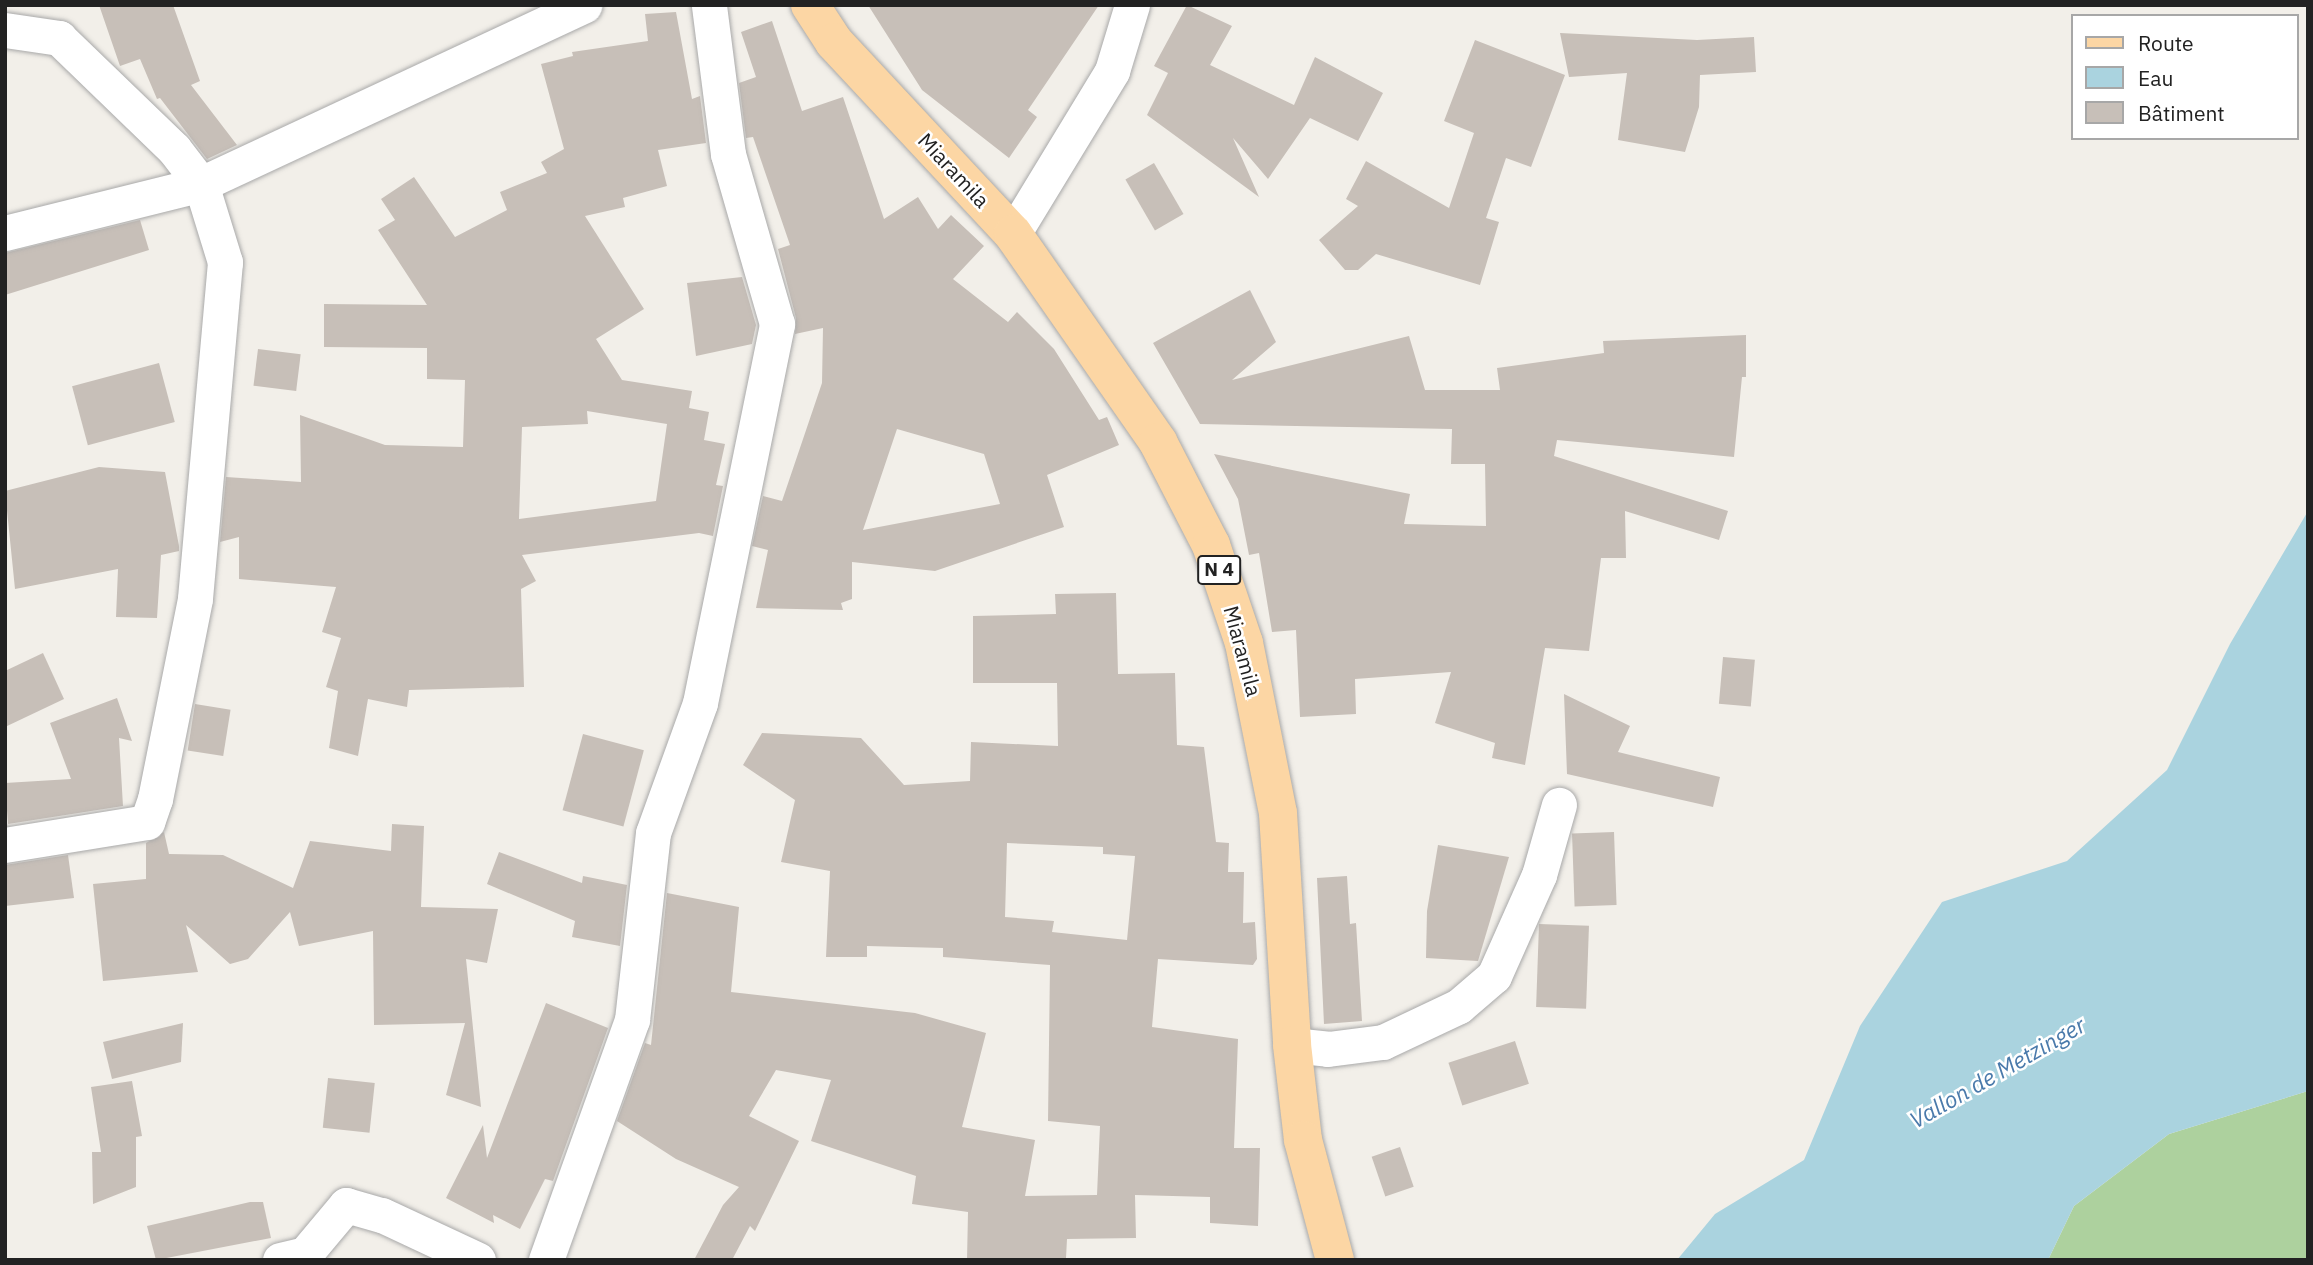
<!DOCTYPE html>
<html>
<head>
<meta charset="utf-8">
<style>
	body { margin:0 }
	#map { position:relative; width:2313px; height:1265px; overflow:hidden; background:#f2efe9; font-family:"IBM Plex Sans",sans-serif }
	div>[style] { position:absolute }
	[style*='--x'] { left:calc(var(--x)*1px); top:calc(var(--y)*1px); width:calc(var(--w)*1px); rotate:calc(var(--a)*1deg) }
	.forest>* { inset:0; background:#add19e }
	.water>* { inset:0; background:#aad3df }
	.building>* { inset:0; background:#c7bfb8; transform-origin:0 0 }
	.roads { filter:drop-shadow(0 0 2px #a9a9a9) drop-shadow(0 0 2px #a9a9a9) }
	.minor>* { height:35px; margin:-17.5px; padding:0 17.5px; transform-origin:17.5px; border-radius:17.5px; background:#fff }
	.primary>* { height:38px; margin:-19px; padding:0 19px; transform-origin:19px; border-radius:19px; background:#fcd6a4 }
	span { translate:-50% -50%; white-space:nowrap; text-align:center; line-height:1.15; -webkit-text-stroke:5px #fff; paint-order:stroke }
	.shield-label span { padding:2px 5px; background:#fff; border:2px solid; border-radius:5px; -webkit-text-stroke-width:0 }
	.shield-label { font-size:19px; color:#222; font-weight:700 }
	.street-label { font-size:21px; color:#222 }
	.water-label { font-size:23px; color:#4a7aab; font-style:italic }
	.frame { position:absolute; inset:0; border:7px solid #222; pointer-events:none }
	.legend { position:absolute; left:2071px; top:14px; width:228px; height:126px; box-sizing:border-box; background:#fff; border:2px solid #a7a7a7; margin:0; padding:9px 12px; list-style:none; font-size:21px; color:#222 }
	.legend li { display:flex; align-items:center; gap:14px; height:35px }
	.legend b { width:35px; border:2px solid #a7a7a7 }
</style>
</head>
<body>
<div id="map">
	<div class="forest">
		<div style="clip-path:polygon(2308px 1091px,2308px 1260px,2048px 1260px,2074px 1206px,2169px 1134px)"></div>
	</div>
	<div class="water">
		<div style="clip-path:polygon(2308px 511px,2308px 1091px,2169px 1134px,2074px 1206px,2048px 1260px,1677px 1260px,1715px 1214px,1804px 1160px,1860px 1026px,1942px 902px,2067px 861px,2167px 770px,2230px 644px)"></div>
	</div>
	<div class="building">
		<div style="clip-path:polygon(99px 5px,173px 5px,200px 81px,191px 85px,237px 145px,207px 159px,160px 98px,157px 99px,140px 59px,120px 66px)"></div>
		<div style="clip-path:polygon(868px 5px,1099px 5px,1028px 110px,1037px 117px,1009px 158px,922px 90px)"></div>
		<div style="clip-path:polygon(1187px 5px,1232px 26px,1210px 65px,1294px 105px,1315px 57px,1383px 93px,1358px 141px,1310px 118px,1268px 179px,1233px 138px,1259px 197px,1147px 115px,1168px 73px,1154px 66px)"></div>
		<div style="clip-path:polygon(evenodd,676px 12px,692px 99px,700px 96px,706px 143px,658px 150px,667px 186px,623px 198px,625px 207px,585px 216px,644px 309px,596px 339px,622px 380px,692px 391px,689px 408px,709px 412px,704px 440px,725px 444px,716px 485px,723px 486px,713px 536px,699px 533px,522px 555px,536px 581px,521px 589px,524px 687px,409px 690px,407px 707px,368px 699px,358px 756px,329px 748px,338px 691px,326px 687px,341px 638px,322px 632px,336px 587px,239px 579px,239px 537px,220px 542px,226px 477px,301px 482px,300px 415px,385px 445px,463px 447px,465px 380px,427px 379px,427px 348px,324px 347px,324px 304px,427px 305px,378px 230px,395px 220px,381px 199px,414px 177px,455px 237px,507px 210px,500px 192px,547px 173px,541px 162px,564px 149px,541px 64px,573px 56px,572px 52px,648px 41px,645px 14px,676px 12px,587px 411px,667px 424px,656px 501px,519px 519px,522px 427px,588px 424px,587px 411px)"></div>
		<div style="clip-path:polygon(evenodd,772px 21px,802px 111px,843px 97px,884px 219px,918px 197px,938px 229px,951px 215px,984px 246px,953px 279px,1008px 322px,1017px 312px,1054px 349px,1099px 420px,1107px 417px,1119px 445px,1047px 475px,1064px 527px,935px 571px,852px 562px,852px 599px,841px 603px,843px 610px,756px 608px,768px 550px,752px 546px,763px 496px,782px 501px,822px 383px,823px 328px,795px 334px,796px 318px,778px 249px,790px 245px,753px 137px,746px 138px,739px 83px,756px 77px,741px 32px,772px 21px,897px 429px,984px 454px,1000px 504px,863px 530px,897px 429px)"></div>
		<div style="clip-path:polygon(1560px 33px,1697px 40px,1754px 37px,1756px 72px,1700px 75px,1699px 107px,1685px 152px,1618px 140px,1627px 73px,1569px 77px)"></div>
		<div style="clip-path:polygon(1475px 40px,1565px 75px,1531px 167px,1506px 158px,1486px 218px,1499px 222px,1480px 285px,1376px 254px,1358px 270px,1345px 270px,1319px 240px,1358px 206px,1346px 199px,1366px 161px,1449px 208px,1474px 133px,1444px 121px)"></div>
		<div style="left:1154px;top:163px;width:59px;height:33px;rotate:60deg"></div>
		<div style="clip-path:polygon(140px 220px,149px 250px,5px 295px,5px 253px)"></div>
		<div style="clip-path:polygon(742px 277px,756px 325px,752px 344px,696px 356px,687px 283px)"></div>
		<div style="clip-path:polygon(1250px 290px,1276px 342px,1232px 380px,1409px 336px,1425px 390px,1500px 390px,1497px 368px,1604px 353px,1603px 341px,1746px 335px,1746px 377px,1742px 377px,1734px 457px,1557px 440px,1554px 456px,1728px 511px,1719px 540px,1625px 511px,1626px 558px,1601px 558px,1589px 651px,1545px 648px,1525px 765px,1492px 758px,1495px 743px,1435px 723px,1451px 672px,1355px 679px,1356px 714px,1300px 717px,1296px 630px,1272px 632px,1259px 553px,1249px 555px,1238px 499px,1214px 454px,1410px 494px,1404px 524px,1486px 526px,1485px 464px,1451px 464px,1452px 429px,1200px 424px,1153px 343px)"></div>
		<div style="left:258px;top:349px;width:43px;height:37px;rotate:7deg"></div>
		<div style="left:159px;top:363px;width:61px;height:90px;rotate:75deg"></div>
		<div style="clip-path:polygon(99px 467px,165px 472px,179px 546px,179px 551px,161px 555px,157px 618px,116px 617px,118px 569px,15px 589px,5px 491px)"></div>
		<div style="clip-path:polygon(evenodd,1116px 593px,1118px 674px,1175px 673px,1177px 745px,1204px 747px,1216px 842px,1229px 843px,1228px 872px,1244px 872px,1243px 923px,1255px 922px,1257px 959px,1253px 965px,1158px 959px,1152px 1027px,1238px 1039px,1234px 1148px,1260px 1148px,1258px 1226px,1210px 1223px,1210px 1197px,1135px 1195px,1136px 1238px,1067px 1239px,1066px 1258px,967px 1260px,968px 1212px,912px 1204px,916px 1176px,811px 1141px,831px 1080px,776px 1070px,749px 1116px,799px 1141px,755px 1231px,750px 1226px,732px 1260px,694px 1260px,723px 1205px,739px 1187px,676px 1159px,617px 1121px,645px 1043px,651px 1045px,667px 893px,739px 907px,731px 992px,915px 1013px,986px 1033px,962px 1127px,1035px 1140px,1025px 1196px,1097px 1195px,1100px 1126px,1048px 1121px,1050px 965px,943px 957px,943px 948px,867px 946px,867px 957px,826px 957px,830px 871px,781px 862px,795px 800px,743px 765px,762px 733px,861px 738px,904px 785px,970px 781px,971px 742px,1058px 746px,1057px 683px,973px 683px,973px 616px,1056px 614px,1055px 594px,1116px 593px,1007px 843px,1103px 847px,1103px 854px,1135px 856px,1127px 940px,1052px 932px,1054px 921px,1005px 917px,1007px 843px)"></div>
		<div style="clip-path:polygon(43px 653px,64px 699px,5px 727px,5px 671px)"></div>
		<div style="left:1723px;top:657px;width:32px;height:47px;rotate:5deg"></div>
		<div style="clip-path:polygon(1564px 694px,1630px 726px,1618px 752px,1720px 777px,1713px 807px,1567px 774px)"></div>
		<div style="clip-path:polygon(117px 698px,132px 741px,119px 738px,123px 806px,8px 824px,5px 783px,71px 779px,50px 723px)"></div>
		<div style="left:195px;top:704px;width:36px;height:47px;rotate:9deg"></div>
		<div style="left:583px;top:734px;width:63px;height:79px;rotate:15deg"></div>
		<div style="clip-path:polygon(392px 824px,424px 826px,421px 907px,498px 909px,487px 963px,466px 959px,481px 1107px,446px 1095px,465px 1023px,374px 1025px,373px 931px,299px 946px,290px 912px,248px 959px,230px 964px,186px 925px,198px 972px,103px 981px,93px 884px,146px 879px,146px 843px,164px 832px,169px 854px,223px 855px,293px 888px,310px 841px,391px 851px)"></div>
		<div style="left:1614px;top:832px;width:73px;height:42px;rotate:88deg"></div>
		<div style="clip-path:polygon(1438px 845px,1509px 857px,1478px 961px,1426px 958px,1427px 911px)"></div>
		<div style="clip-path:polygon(499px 852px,582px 883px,583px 876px,627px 885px,620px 946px,572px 937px,575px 921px,487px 884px)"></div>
		<div style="clip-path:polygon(68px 855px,74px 898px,5px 906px,5px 865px)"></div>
		<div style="clip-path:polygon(1347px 876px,1350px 924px,1356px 923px,1362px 1021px,1324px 1024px,1317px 878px)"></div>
		<div style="left:1539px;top:924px;width:50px;height:83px;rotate:2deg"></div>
		<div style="clip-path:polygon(546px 1003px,608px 1028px,553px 1181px,545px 1179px,520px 1229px,493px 1215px,494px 1223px,446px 1198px,483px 1125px,487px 1158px)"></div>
		<div style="clip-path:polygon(183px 1023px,181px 1062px,112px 1079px,103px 1042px)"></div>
		<div style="left:1515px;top:1041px;width:45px;height:70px;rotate:72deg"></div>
		<div style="left:328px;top:1078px;width:47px;height:50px;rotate:6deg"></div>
		<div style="clip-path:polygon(132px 1081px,142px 1136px,136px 1137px,136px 1187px,93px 1204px,92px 1152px,101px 1152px,91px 1087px)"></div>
		<div style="left:1400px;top:1147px;width:42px;height:30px;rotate:71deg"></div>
		<div style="clip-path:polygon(250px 1202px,263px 1202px,271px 1238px,156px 1260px,147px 1226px)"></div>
	</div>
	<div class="roads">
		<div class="minor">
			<div style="--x:5;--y:30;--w:55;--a:8.4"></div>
			<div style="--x:59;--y:38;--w:160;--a:44"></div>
			<div style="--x:174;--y:149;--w:44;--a:52.4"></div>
			<div style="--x:201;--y:184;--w:82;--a:72.9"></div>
			<div style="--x:225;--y:262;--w:338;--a:95.1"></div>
			<div style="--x:195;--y:599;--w:204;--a:101.3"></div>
			<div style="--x:155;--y:799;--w:24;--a:109"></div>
			<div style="--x:147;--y:822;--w:144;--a:170.8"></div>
			<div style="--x:5;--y:233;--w:202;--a:-14"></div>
			<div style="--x:201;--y:184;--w:423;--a:-25"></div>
			<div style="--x:1013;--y:234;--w:191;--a:-58.7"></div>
			<div style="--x:1112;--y:71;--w:69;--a:-73.1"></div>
			<div style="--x:1292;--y:1045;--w:36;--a:6"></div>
			<div style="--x:1328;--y:1049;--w:55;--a:-7.3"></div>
			<div style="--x:1383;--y:1042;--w:84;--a:-25.3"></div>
			<div style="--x:1459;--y:1006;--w:46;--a:-40.6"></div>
			<div style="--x:1494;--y:976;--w:111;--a:-66"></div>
			<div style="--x:1539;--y:875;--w:73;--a:-74.1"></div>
			<div style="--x:280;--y:1260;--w:26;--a:-13"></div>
			<div style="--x:305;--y:1254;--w:64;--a:-50.1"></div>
			<div style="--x:346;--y:1205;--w:37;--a:16"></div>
			<div style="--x:382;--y:1215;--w:106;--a:25.1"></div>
			<div style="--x:546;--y:1260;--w:255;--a:-70.3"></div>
			<div style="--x:632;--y:1020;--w:188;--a:-83.6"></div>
			<div style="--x:653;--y:833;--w:138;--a:-70.1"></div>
			<div style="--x:700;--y:703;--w:387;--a:-78.5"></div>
			<div style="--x:777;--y:324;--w:177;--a:-106.1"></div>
			<div style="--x:728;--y:154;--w:150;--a:-97.3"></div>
		</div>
		<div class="primary">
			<div style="--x:810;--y:5;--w:44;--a:57"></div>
			<div style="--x:834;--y:42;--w:262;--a:47"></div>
			<div style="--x:1013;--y:234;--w:254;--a:55.1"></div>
			<div style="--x:1158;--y:442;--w:116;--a:62.8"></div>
			<div style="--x:1211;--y:545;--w:103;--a:71.4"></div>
			<div style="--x:1244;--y:643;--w:173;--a:78.7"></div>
			<div style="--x:1278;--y:813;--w:232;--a:86.5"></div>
			<div style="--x:1292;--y:1045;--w:96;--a:83.4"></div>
			<div style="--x:1303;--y:1140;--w:124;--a:75.1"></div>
		</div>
	</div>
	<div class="shield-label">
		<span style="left:1219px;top:570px">N 4</span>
	</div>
	<div class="street-label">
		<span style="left:954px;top:170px;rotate:47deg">Miaramila</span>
		<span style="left:1243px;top:651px;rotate:75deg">Miaramila</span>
	</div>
	<div class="water-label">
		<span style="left:1997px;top:1072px;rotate:-30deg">Vallon de Metzinger</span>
	</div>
	<div class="frame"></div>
	<ul class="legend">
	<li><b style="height:9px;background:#fcd6a4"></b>Route</li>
	<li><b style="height:19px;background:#aad3df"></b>Eau</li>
	<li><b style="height:19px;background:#c7bfb8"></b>Bâtiment</li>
	</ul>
</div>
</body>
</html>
